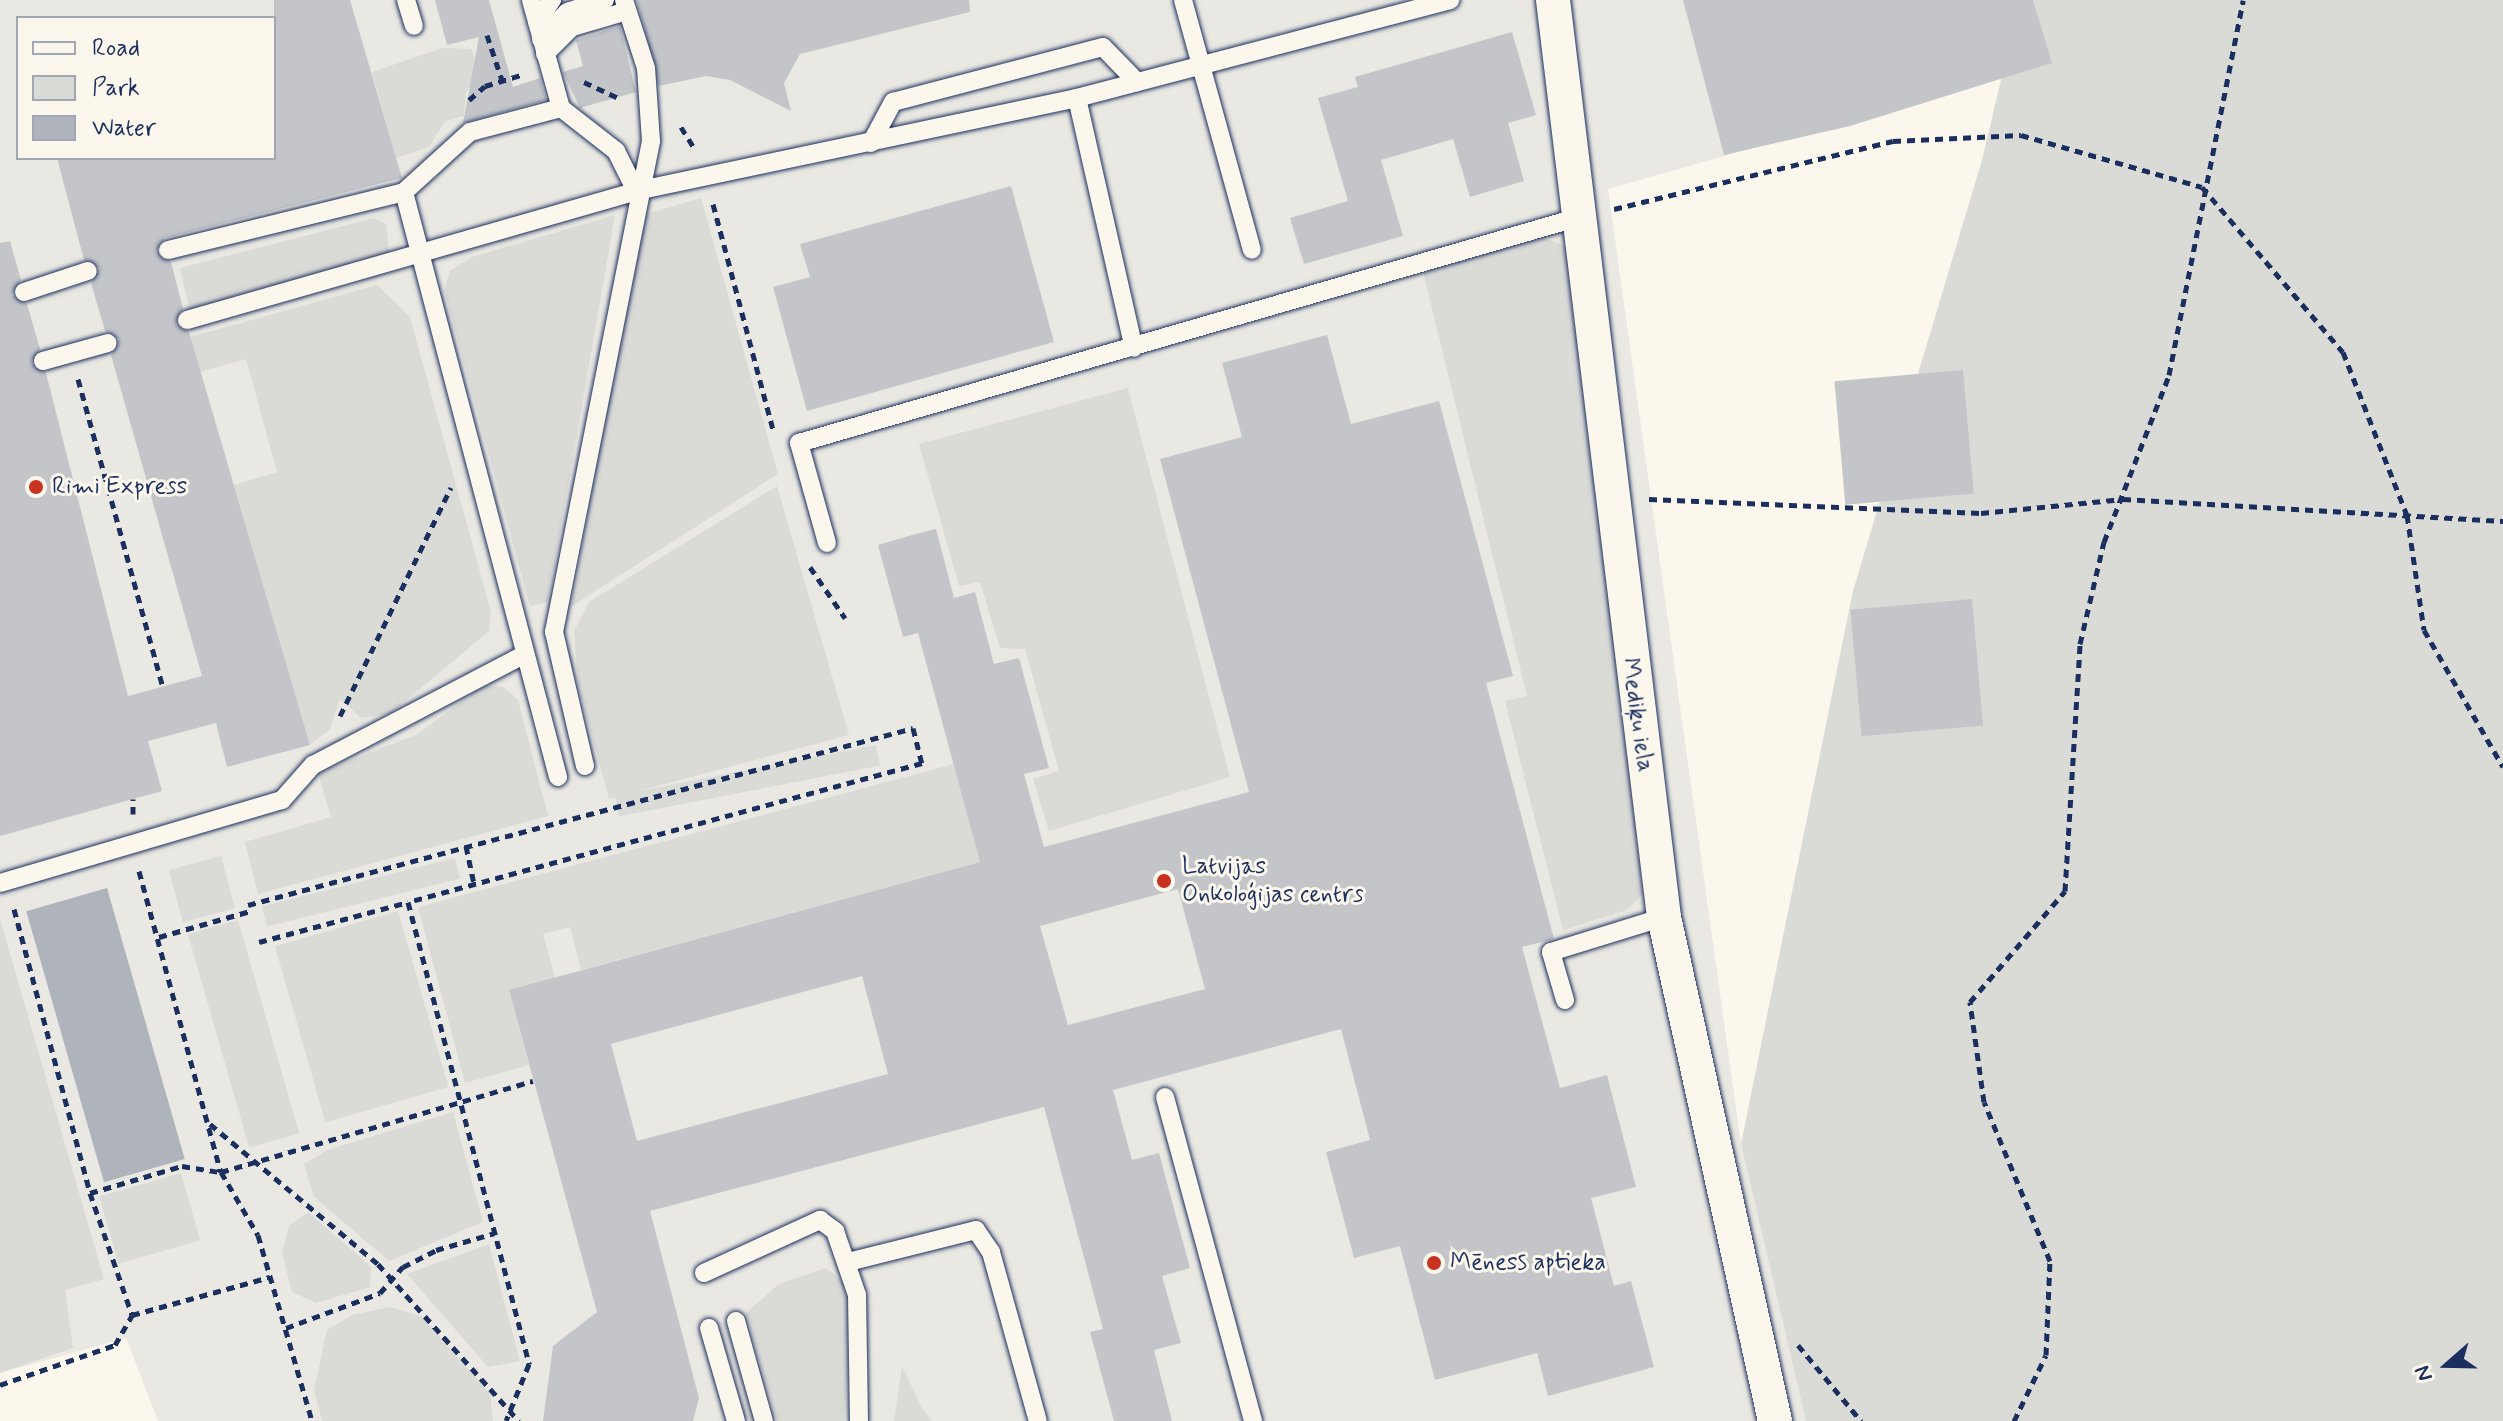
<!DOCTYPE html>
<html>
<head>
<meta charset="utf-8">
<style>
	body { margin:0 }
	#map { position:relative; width:2503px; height:1421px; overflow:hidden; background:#fbf7ec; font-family:Mynerve,sans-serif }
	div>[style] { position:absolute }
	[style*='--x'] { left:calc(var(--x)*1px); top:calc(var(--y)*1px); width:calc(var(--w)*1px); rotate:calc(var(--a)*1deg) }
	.built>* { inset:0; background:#eae8e2 }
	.green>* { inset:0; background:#dadad7; transform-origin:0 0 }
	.water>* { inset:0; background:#afb3bb; transform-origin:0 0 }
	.building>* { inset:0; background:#c3c5c9; transform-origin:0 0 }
	.path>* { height:5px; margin-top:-2.5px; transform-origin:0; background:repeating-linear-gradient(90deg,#1b2f5e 0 8px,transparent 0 14px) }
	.roads { filter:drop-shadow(0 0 2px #1b2f5e) drop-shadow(0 0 2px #1b2f5e) }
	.service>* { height:18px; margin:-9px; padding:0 9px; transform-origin:9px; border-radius:9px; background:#fbf7ec }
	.minor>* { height:34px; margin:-17px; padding:0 17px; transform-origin:17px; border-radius:17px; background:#fbf7ec }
	.dots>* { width:22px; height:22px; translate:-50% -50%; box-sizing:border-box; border:4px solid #fbf7ec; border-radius:50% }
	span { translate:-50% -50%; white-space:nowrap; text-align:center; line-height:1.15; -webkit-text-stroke:6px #fbf7ec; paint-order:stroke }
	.poi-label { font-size:24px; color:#1b2f5e }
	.left { translate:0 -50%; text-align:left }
	.street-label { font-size:24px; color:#1b2f5e }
	.legend { position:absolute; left:16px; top:16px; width:260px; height:144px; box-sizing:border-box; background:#fbf7ec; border:2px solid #a1a7b3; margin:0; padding:10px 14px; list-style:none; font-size:24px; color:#1b2f5e }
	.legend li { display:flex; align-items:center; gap:16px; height:40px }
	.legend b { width:40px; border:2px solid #a1a7b3 }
	.north { position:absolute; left:2407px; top:1325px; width:80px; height:80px; -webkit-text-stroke:6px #fbf7ec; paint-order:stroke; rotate:250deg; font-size:22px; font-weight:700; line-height:32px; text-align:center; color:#1b2f5e }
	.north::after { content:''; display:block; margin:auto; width:28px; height:36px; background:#1b2f5e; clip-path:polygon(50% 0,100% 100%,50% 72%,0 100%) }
</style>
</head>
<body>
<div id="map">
	<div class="built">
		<div style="clip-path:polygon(evenodd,0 0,2064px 0,2052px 63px,1608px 189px,1741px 1144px,1806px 1421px,158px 1421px,126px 1338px,0 1373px,0 0,18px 18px,274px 18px,274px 158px,18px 158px,18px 18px)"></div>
	</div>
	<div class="green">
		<div style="clip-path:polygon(2020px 0,2503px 0,2503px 1421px,1806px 1421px,1741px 1144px,1853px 591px,1982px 160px)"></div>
		<div style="clip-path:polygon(443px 48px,471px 49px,480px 73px,466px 92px,464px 116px,445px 121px,429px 147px,396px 158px,372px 72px)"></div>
		<div style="clip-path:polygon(701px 198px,778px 474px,572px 606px,639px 216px)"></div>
		<div style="clip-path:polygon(615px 215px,548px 602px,530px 606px,444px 290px,450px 271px,472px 257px)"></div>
		<div style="clip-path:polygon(374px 218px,386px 224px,390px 261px,190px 312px,180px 268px)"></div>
		<div style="clip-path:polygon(1539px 236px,1570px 248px,1643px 894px,1627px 910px,1563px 930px,1505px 701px,1527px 696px,1423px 272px)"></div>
		<div style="clip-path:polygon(377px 285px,410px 317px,491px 612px,489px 631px,391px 713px,361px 718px,340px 699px,330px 729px,310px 745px,234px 485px,277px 472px,246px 359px,200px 372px,190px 337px)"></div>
		<div style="clip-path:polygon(1128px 388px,1230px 777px,1049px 831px,1033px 779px,1059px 771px,1025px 649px,1000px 648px,980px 582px,959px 586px,919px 444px)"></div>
		<div style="clip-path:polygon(777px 486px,849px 735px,609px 799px,578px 685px,574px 631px,589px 602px)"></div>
		<div style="clip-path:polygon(483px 685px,503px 687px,518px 700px,548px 816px,258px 894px,245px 842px,331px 817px,318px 773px,418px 734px)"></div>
		<div style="left:876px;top:745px;width:21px;height:266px;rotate:79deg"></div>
		<div style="clip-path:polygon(954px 764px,980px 862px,581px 970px,570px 927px,543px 934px,555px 978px,509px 991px,529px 1065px,465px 1083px,418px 907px)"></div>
		<div style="left:221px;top:856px;width:54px;height:54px;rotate:75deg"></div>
		<div style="left:455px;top:858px;width:21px;height:199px;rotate:76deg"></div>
		<div style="left:398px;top:911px;width:183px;height:128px;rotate:74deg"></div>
		<div style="clip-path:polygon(0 919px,104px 1279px,65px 1290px,73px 1348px,0 1373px)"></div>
		<div style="left:238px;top:920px;width:222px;height:52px;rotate:74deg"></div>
		<div style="clip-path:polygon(453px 1112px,483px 1222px,389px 1261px,314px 1197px,304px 1164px,327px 1150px)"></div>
		<div style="left:181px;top:1173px;width:70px;height:85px;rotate:74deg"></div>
		<div style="clip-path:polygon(308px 1212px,371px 1267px,370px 1287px,316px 1303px,292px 1292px,282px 1253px,289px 1226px)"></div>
		<div style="clip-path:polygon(489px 1244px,520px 1361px,488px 1367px,407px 1274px)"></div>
		<div style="clip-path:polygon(826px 1268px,846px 1285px,851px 1318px,844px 1421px,777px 1421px,746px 1313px,779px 1284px)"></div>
		<div style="clip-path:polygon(390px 1307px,421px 1316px,490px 1394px,493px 1421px,322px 1421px,314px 1390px,327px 1330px,352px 1315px)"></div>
		<div style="clip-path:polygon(902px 1366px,922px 1408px,932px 1421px,894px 1421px)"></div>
	</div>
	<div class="water">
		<div style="left:107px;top:888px;width:282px;height:84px;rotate:74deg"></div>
	</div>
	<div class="building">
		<div style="clip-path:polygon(274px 0,350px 0,402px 178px,165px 238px,156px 252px,171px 262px,183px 309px,176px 324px,189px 332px,310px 745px,227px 767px,216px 723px,148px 741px,162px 791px,0 836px,0 243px,10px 241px,21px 280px,12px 295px,27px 304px,40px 349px,31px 363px,46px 373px,128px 696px,202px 676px,111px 355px,119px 339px,105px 331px,91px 283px,100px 268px,84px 260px,57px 158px,274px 158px)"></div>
		<div style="clip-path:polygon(435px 0,489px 0,513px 87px,540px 78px,546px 100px,463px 123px,479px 37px,447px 45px)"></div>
		<div style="clip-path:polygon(637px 0,969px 0,970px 12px,800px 54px,784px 83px,791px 111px,730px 80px,706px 76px,659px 86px)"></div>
		<div style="clip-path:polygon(1683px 0,2033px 0,2052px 63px,1850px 126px,1724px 155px)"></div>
		<div style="clip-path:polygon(620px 26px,636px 92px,580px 108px,563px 72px,583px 66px,576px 40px)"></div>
		<div style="clip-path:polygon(1512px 32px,1536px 115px,1508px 123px,1524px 181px,1470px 197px,1453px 139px,1381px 160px,1403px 236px,1304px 264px,1290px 218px,1348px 201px,1318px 98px,1358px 87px,1355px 77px)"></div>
		<div style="clip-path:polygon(1011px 186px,1054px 342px,807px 411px,773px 287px,810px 277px,800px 244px)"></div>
		<div style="clip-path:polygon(evenodd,1327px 335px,1351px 424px,1439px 401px,1513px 676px,1486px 683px,1554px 939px,1522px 947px,1560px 1088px,1607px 1075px,1636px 1187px,1591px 1198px,1614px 1286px,1631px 1281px,1654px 1367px,1548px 1396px,1537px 1353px,1435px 1380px,1400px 1246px,1354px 1258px,1326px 1152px,1370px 1140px,1341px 1029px,1113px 1090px,1132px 1160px,1159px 1153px,1190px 1268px,1162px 1276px,1181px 1343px,1154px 1350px,1172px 1421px,1114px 1421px,1090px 1332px,1103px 1329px,1044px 1107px,650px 1211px,699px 1398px,693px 1421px,543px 1421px,553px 1346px,597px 1312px,509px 990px,980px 862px,918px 633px,903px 637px,878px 545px,912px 535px,936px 529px,954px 598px,975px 592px,994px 664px,1019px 658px,1049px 768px,1024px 774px,1044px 847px,1249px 792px,1160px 459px,1242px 437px,1222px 363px,1327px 335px,1178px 889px,1205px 989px,1068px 1025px,1040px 926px,1178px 889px,1327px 335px,862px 976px,888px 1074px,637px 1141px,611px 1044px,862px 976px)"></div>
		<div style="left:1963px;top:370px;width:124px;height:129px;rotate:85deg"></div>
		<div style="left:1972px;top:599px;width:127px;height:122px;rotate:85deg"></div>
	</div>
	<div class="path">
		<div style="--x:487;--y:35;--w:47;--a:71.6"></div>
		<div style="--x:584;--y:82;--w:38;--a:25"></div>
		<div style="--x:469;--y:100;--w:21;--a:-41"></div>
		<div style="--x:485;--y:86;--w:39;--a:-17"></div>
		<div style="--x:681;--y:127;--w:26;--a:58"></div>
		<div style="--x:713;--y:204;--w:234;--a:75.1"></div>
		<div style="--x:1614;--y:209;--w:287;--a:-13.7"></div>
		<div style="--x:1893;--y:141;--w:128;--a:-2.7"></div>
		<div style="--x:2021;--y:135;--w:188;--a:16"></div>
		<div style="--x:2202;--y:187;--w:217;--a:49.5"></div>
		<div style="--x:2343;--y:352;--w:175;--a:68.6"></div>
		<div style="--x:2407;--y:515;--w:116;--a:81.6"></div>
		<div style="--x:2424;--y:630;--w:158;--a:60"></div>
		<div style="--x:78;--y:379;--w:320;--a:74.6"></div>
		<div style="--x:1649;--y:499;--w:332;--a:2.4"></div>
		<div style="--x:1981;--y:513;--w:143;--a:-5.6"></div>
		<div style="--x:2123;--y:499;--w:381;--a:3.3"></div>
		<div style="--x:810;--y:567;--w:62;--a:55.5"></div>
		<div style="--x:340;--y:716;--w:254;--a:-64.1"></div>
		<div style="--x:133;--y:814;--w:15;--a:-90"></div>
		<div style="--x:466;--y:846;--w:39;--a:78"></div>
		<div style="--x:139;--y:871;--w:312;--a:74.8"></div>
		<div style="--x:221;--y:1172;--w:73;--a:59.6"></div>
		<div style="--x:258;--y:1235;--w:194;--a:73.8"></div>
		<div style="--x:248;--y:905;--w:688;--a:-14.9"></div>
		<div style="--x:913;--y:728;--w:36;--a:76"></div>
		<div style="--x:922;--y:763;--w:532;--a:164.87"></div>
		<div style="--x:408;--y:902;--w:478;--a:75.3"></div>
		<div style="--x:529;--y:1364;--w:61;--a:112"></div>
		<div style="--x:14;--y:909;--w:294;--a:75"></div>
		<div style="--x:90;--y:1193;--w:129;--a:71"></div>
		<div style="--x:159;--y:937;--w:95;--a:-15.9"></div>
		<div style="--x:259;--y:942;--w:154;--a:-15"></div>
		<div style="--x:210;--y:1124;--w:219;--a:39.8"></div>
		<div style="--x:378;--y:1264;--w:211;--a:48.1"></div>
		<div style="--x:90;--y:1193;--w:96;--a:-16.4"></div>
		<div style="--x:182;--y:1166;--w:39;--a:9"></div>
		<div style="--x:221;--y:1172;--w:325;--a:-16.3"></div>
		<div style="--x:286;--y:1328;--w:100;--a:-20.4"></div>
		<div style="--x:380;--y:1293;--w:35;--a:-49"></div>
		<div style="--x:403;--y:1267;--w:37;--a:-27"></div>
		<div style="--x:436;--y:1250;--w:61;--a:-16.1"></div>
		<div style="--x:1798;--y:1345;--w:99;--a:50.3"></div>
		<div style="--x:0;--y:1385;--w:122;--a:-19.2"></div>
		<div style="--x:115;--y:1345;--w:34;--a:-60"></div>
		<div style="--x:132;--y:1315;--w:143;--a:-15.4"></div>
		<div style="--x:2014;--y:1421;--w:73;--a:-64.1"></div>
		<div style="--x:2046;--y:1355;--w:94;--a:-87.6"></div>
		<div style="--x:2050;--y:1261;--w:172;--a:-112.5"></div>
		<div style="--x:1984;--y:1102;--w:101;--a:-98"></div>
		<div style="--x:1970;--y:1002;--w:146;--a:-49.4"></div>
		<div style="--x:2065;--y:891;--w:247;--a:-86.5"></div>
		<div style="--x:2080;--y:644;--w:105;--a:-76.8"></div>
		<div style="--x:2104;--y:542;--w:179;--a:-68.7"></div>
		<div style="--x:2169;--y:375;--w:382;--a:-78.8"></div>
	</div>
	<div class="roads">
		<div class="service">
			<div style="--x:406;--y:0;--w:27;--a:73"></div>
			<div style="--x:531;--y:0;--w:112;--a:74.5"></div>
			<div style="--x:1183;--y:0;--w:259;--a:74.6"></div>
			<div style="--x:537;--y:22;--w:27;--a:-56"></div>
			<div style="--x:541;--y:39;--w:37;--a:-46"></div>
			<div style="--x:567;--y:12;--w:40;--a:-18"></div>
			<div style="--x:545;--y:54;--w:38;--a:-45"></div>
			<div style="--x:572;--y:27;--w:57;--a:-16.2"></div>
			<div style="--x:1077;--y:98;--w:256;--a:77.2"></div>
			<div style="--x:871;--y:143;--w:47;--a:-61.8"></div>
			<div style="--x:893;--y:102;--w:217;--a:-14.7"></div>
			<div style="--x:1103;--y:47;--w:49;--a:45.8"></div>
			<div style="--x:404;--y:192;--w:605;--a:75.25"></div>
			<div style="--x:168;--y:250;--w:243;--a:-13.8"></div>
			<div style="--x:404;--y:192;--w:89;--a:-42.3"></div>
			<div style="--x:470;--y:132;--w:94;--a:-14.8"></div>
			<div style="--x:561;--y:108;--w:70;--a:38"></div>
			<div style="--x:616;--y:151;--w:45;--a:63.4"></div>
			<div style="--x:24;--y:292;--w:67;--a:-18.2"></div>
			<div style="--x:187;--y:320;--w:467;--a:-16"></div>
			<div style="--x:636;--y:191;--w:451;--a:-11.9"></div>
			<div style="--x:1077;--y:98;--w:386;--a:-14.7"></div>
			<div style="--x:43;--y:361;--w:67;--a:-15.5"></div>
			<div style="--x:827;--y:543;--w:104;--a:-105.6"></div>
			<div style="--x:799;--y:443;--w:816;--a:-16.15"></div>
			<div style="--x:585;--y:766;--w:138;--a:-103"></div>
			<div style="--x:554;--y:632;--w:500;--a:-78.82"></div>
			<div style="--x:651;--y:141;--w:73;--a:-93.9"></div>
			<div style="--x:646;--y:68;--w:71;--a:-107.9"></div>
			<div style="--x:0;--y:883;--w:294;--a:-16.4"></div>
			<div style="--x:282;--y:800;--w:47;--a:-48.5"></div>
			<div style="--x:313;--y:765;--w:239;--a:-27.6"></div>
			<div style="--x:1565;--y:1000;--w:50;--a:-106.3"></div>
			<div style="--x:1551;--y:952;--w:118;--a:-17.2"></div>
			<div style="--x:1165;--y:1097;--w:336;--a:74.8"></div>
			<div style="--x:848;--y:1262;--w:132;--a:-14"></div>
			<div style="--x:976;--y:1230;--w:27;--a:56"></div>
			<div style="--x:991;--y:1252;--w:175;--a:74.5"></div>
			<div style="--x:704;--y:1273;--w:128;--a:-24.6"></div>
			<div style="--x:820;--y:1220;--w:19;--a:36"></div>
			<div style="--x:835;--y:1231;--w:68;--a:71"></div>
			<div style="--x:857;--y:1295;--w:126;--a:89.1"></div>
			<div style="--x:736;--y:1321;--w:104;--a:74.4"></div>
			<div style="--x:709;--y:1328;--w:97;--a:73.8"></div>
		</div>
		<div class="minor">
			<div style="--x:1553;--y:0;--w:924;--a:83.1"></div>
			<div style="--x:1664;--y:917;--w:516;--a:77.58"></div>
		</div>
	</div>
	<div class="dots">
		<div style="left:36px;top:487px;background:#c8321e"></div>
		<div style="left:1164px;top:881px;background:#c8321e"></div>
		<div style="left:1434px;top:1263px;background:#c8321e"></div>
	</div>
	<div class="poi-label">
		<span class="left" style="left:52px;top:487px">Rimi Express</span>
		<span class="left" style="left:1182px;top:881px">Latvijas<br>Onkoloģijas centrs</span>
		<span class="left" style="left:1450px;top:1263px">Mēness aptieka</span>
	</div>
	<div class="street-label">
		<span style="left:1637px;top:715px;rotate:82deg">Mediķu iela</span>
	</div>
	<ul class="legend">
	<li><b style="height:10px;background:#fbf7ec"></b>Road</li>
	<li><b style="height:22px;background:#dadad7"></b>Park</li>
	<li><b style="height:22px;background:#afb3bb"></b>Water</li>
	</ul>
	<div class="north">N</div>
</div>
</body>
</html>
